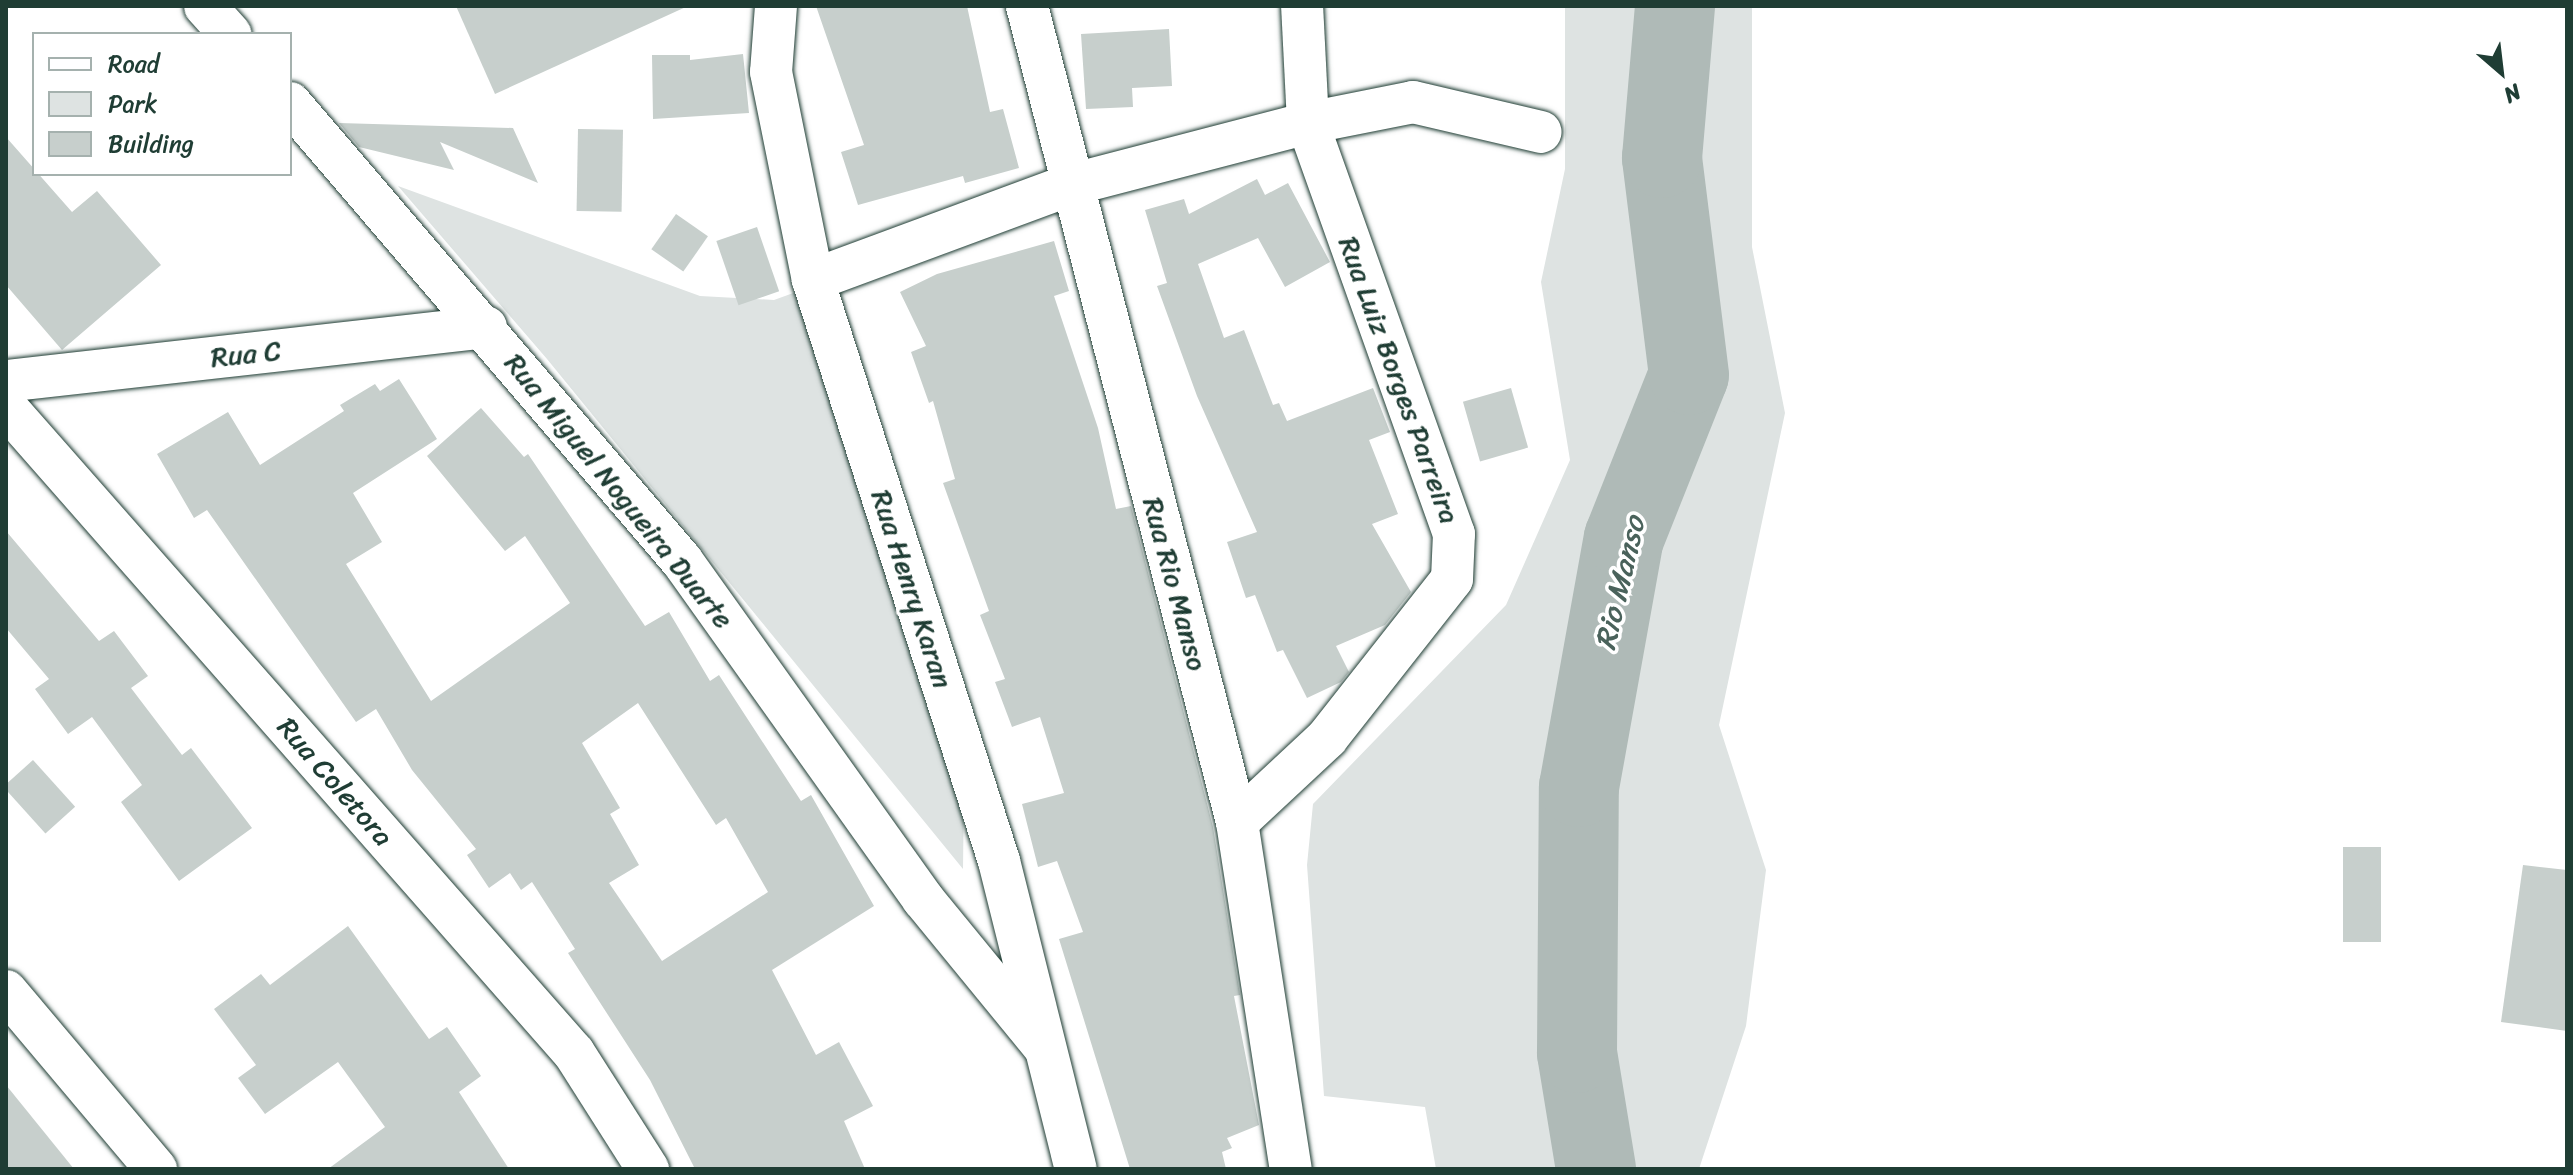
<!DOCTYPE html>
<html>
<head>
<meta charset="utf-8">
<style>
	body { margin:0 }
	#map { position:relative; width:2573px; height:1175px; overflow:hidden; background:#fff; font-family:Sriracha,sans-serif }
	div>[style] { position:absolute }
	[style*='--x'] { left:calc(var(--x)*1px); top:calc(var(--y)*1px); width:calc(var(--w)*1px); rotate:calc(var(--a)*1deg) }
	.green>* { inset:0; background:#dee3e2 }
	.river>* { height:80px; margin:-40px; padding:0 40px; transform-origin:40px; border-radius:40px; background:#afbab7 }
	.building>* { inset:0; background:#c7cfcc; transform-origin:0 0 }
	.roads { filter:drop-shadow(0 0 2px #1f3d34) drop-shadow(0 0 2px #1f3d34) }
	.street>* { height:42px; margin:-21px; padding:0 21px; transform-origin:21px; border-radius:21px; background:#fff }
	span { translate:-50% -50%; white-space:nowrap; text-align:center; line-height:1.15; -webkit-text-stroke:7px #fff; paint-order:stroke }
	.street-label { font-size:28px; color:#1f3d34 }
	.water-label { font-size:30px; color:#4a625b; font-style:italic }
	.frame { position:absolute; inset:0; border:8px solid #1f3d34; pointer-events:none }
	.legend { position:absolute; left:32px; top:32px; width:260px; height:144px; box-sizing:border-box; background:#fff; border:2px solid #a5b1ae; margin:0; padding:10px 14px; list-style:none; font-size:24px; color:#1f3d34 }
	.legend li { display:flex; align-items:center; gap:16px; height:40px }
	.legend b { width:40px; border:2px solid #a5b1ae }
	.north { position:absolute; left:2461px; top:32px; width:80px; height:80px; -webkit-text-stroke:6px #fff; paint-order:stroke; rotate:152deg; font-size:22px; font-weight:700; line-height:32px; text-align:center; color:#1f3d34 }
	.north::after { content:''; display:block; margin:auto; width:28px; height:36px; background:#1f3d34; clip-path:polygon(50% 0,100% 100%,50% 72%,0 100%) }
</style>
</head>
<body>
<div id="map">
	<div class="green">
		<div style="clip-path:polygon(1565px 6px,1752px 6px,1752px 247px,1785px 413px,1719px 725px,1766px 870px,1746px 1026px,1699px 1169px,1436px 1169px,1425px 1107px,1324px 1096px,1307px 865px,1313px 804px,1506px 605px,1570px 460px,1541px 282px,1565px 169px)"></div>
		<div style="clip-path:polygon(398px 186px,700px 296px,774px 300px,807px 288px,964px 785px,963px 869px,547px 359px)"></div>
	</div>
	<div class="river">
		<div style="--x:1596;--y:1169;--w:118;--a:-99.3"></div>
		<div style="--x:1577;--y:1053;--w:266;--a:-89.6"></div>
		<div style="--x:1579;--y:787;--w:253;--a:-79.8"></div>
		<div style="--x:1624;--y:538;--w:175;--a:-68.3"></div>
		<div style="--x:1689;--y:375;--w:219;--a:-97.1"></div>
		<div style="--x:1662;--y:158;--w:153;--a:-85.1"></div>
	</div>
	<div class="building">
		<div style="clip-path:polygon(456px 6px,688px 6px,495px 94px)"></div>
		<div style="clip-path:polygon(816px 6px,967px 6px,990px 112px,1003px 109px,1019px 168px,965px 183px,963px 176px,858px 205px,841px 152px,864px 145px)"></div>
		<div style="clip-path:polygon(1169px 29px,1172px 86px,1132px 88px,1133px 107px,1086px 109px,1081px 34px)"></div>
		<div style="clip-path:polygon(743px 54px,749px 113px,653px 119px,652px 55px,690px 55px,690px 60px)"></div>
		<div style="clip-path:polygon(339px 123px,513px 128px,538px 183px,440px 142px,454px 170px,359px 147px)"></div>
		<div style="left:578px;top:129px;width:45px;height:82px;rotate:1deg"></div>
		<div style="clip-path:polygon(6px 137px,72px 212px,97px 191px,161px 265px,62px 350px,6px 285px)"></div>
		<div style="clip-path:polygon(1257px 179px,1265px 195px,1288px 183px,1330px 262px,1285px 287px,1258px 238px,1198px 264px,1224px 338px,1244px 330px,1273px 405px,1279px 403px,1287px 421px,1373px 388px,1390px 432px,1369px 440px,1398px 514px,1372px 524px,1411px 592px,1385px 625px,1336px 646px,1349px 672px,1341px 682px,1307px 698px,1283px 650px,1277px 652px,1255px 595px,1246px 598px,1227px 542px,1257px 532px,1197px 396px,1157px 286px,1167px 283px,1145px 210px,1184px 199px,1189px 214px)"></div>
		<div style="left:676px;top:214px;width:39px;height:43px;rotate:35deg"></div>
		<div style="left:757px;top:227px;width:68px;height:43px;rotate:71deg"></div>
		<div style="clip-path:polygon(1054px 241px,1069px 291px,1054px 296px,1098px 428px,1116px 509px,1131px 506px,1213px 827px,1240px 995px,1234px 996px,1259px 1125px,1227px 1138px,1232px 1148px,1222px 1152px,1226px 1169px,1130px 1169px,1059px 939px,1083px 932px,1057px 861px,1038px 867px,1022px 804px,1064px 793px,1040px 717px,1012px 727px,995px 682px,1005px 679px,980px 615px,989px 611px,943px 483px,955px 479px,933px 401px,929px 403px,911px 352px,926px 346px,900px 292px,937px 274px)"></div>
		<div style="clip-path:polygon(evenodd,399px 379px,437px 439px,353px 493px,382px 542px,346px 564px,431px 701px,570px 603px,525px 536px,505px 551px,427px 456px,481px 408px,524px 457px,528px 454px,645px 626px,669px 612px,710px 681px,719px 675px,801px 801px,811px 795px,874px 906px,772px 970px,816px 1055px,839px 1042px,873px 1106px,844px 1121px,865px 1169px,695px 1169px,650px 1080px,568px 953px,575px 949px,532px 882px,521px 890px,510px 873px,489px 888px,467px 855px,476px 849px,412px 770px,376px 709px,356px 722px,207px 510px,194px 518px,157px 454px,228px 412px,260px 465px,344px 411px,340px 405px,375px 384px,380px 391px,399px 379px,638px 703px,716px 825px,726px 818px,768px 892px,662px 961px,609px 883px,639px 865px,610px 814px,620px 808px,582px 743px,638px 703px)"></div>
		<div style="left:1511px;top:388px;width:62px;height:50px;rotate:74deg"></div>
		<div style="clip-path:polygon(6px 531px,99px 641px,114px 631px,148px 676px,131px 688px,182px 755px,191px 748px,252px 828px,179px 881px,121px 802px,142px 785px,92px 717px,68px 734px,35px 689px,49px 679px,6px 628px)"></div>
		<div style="left:33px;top:760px;width:63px;height:40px;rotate:48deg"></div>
		<div style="left:2381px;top:847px;width:95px;height:38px;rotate:90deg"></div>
		<div style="clip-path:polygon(2523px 865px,2567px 870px,2567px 1031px,2501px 1022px)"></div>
		<div style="clip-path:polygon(348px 926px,429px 1039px,447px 1027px,481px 1076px,459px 1092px,509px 1169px,328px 1169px,385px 1127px,338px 1062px,265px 1114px,238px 1078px,256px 1065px,214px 1009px,261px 974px,270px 985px)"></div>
		<div style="clip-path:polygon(6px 1085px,74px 1169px,6px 1169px)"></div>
	</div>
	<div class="roads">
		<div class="street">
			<div style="--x:205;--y:6;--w:38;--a:48"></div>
			<div style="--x:776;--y:6;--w:66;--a:94.3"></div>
			<div style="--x:771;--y:72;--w:212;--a:78.6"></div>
			<div style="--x:813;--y:280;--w:610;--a:72.25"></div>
			<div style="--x:999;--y:861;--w:317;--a:76"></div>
			<div style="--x:1027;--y:6;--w:843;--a:75.57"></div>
			<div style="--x:1237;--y:822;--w:351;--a:81.2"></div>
			<div style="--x:290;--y:103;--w:603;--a:49.44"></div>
			<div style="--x:682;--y:561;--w:415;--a:54.5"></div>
			<div style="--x:923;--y:899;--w:191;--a:50.7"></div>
			<div style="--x:813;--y:280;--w:274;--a:-20.3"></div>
			<div style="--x:1070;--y:185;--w:246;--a:-14.6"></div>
			<div style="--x:1308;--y:123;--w:107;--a:-11.3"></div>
			<div style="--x:1413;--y:102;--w:131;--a:13.2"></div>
			<div style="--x:6;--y:381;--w:483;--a:-6.4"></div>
			<div style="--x:6;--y:407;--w:860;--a:48.68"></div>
			<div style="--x:574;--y:1053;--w:138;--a:57.5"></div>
			<div style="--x:1237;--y:822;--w:123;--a:-43"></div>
			<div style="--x:1327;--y:738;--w:202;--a:-51.8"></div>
			<div style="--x:1452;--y:579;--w:45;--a:-87.5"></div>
			<div style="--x:1454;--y:534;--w:436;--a:-109.6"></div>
			<div style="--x:1308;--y:123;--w:117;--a:-92.9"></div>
			<div style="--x:6;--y:991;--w:233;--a:49.9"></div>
		</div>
	</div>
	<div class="street-label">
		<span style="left:246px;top:354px;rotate:-6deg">Rua C</span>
		<span style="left:1399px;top:380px;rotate:70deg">Rua Luiz Borges Parreira</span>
		<span style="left:619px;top:491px;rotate:51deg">Rua Miguel Nogueira Duarte</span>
		<span style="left:1175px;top:584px;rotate:75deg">Rua Rio Manso</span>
		<span style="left:912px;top:589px;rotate:72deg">Rua Henry Karan</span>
		<span style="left:335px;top:782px;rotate:49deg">Rua Coletora</span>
	</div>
	<div class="water-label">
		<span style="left:1620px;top:583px;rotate:-77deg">Rio Manso</span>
	</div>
	<div class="frame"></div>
	<ul class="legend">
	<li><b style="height:10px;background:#fff"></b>Road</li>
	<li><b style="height:22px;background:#dee3e2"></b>Park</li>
	<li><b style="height:22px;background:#c7cfcc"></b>Building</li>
	</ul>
	<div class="north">N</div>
</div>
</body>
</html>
